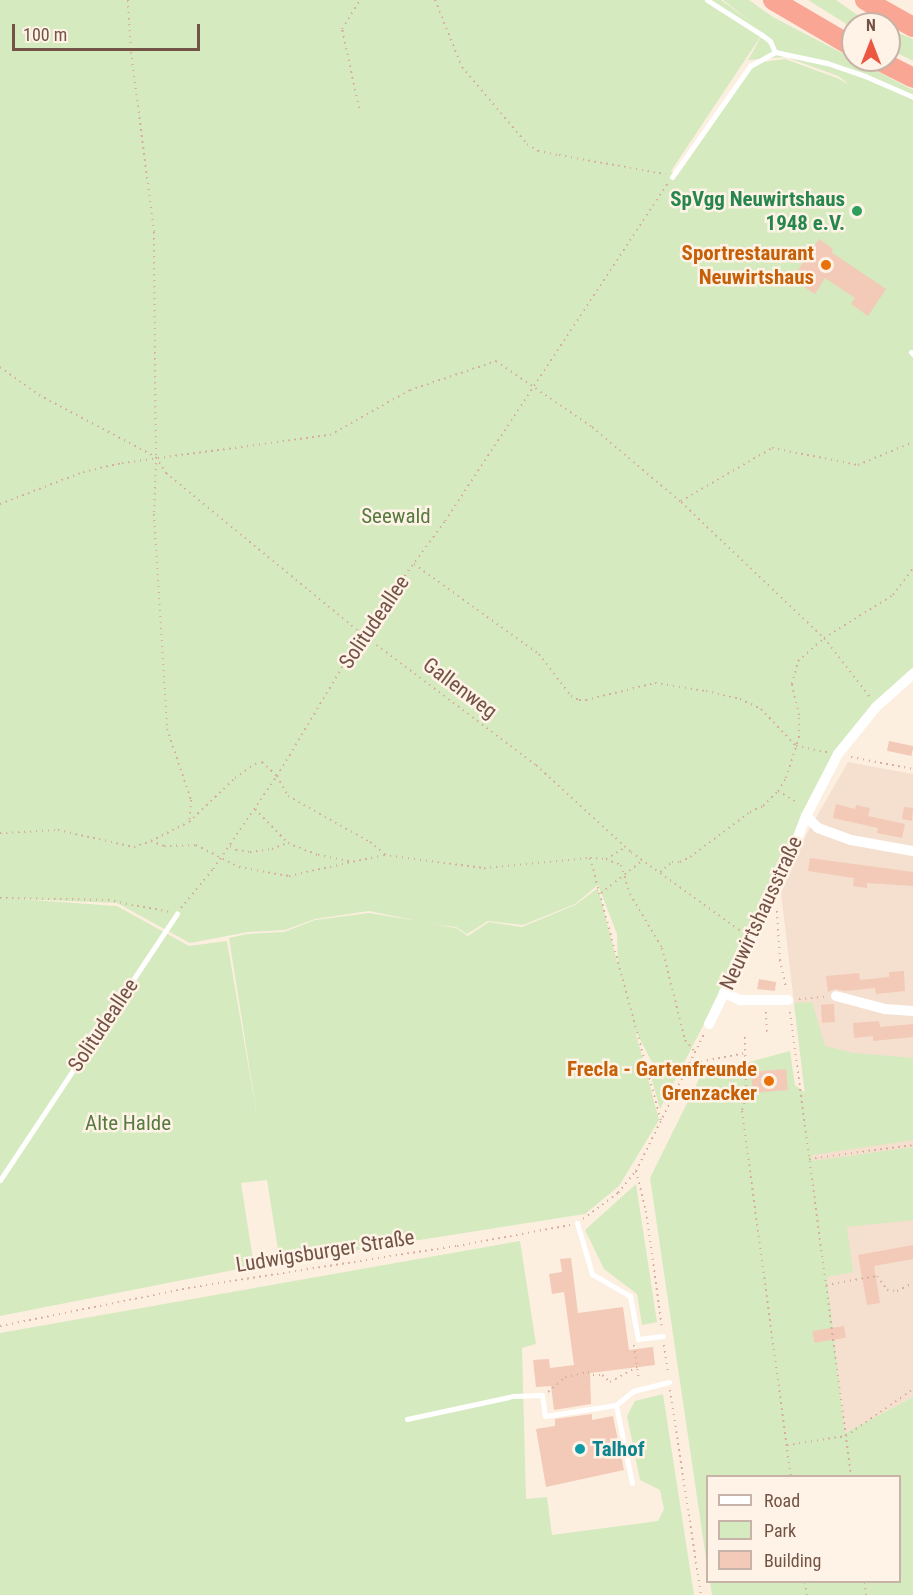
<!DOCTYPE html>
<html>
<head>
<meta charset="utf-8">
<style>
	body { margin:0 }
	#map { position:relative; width:913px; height:1595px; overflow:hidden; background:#fdefe0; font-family:"Roboto Condensed",sans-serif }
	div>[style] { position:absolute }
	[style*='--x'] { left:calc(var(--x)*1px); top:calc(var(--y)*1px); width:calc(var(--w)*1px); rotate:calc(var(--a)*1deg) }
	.residential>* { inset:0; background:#f5e0cf }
	.green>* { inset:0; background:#d5eabf }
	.building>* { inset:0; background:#f3c9b7; transform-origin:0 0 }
	.path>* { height:2px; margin-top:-1px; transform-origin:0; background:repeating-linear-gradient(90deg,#d7ad9b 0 1.5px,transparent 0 6px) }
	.lane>* { height:5px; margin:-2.5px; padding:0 2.5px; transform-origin:2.5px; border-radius:2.5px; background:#fff }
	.street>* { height:10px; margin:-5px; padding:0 5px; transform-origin:5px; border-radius:5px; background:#fff }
	.highway>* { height:20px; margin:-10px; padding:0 10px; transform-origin:10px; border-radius:10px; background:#f9a695 }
	.dots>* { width:16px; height:16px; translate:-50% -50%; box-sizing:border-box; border:3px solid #fff3e7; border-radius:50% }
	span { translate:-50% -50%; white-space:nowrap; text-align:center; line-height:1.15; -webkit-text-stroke:5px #fff3e7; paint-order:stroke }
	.leisure-label { font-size:21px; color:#27864d; font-weight:700 }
	.right { translate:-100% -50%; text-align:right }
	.food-label { font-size:21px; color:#c56008; font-weight:700 }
	.park-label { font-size:21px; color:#567a3f }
	.street-label { font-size:21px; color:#745347 }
	.culture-label { font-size:21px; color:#0d838f; font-weight:700 }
	.left { translate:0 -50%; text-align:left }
	.legend { position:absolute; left:706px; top:1475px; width:195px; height:108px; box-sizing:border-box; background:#fff3e7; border:2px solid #c7b3a7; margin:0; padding:8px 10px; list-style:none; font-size:18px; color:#745347 }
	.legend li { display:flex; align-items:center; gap:12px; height:30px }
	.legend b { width:30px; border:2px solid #c7b3a7 }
	.north { position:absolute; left:841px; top:12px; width:60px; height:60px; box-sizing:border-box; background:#fff3e7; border:2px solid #c7b3a7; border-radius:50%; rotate:0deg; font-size:16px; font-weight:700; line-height:24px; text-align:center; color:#745347 }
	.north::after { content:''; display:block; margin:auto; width:21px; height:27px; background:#eb5741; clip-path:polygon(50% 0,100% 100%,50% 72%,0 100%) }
	.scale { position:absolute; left:12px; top:24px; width:188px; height:27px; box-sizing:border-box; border:3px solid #745347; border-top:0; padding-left:8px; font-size:18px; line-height:21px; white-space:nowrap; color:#745347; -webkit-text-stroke:4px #fff3e7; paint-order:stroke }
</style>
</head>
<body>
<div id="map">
	<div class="residential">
		<div style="clip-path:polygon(848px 762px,913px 774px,913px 1397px,845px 1433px,781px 893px,806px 835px)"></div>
	</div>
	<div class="green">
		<div style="clip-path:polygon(evenodd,0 0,721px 0,754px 24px,723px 0,749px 0,773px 17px,913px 90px,913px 667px,872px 706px,834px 753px,705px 1022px,660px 1109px,652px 1080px,653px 1064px,635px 1030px,659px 1120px,619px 1186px,585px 1214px,280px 1262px,267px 1180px,241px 1183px,254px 1266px,0 1316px,0 0,765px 30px,748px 60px,786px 57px,838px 76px,850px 85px,837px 78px,785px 59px,762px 62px,752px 68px,677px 176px,671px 171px,765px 30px,0 0,598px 885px,617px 934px,618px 965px,598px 888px,575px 905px,522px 927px,489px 922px,468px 936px,456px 928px,432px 924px,456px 927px,467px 934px,488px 921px,523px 925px,575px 904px,598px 885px,0 0,19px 899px,117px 903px,190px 943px,248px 932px,285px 930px,315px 919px,369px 911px,418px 921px,369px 913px,315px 920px,284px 932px,247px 934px,229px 938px,258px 1122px,227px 941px,189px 946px,117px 906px,19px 899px)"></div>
		<div style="clip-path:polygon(808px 0,836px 0,862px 18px,876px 24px,853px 24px,853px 28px)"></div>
		<div style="clip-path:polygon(889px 29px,913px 39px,913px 61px,889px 49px)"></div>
		<div style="clip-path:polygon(812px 1002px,825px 1046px,854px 1053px,913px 1058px,913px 1140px,812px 1155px,813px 1161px,913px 1147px,913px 1220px,847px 1227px,853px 1272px,827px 1277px,845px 1433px,913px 1397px,913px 1595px,712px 1595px,710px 1582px,900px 1582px,900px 1476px,708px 1476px,707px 1565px,650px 1178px,701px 1075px,790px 1051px,795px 1085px,805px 1093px,794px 1003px)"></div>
		<div style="clip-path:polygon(636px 1184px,657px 1322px,642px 1325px,637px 1294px,604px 1269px,585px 1230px)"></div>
		<div style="clip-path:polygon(520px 1241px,536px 1344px,522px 1348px,526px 1499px,547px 1497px,552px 1535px,658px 1521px,664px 1509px,660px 1490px,640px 1480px,627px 1416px,635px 1401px,663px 1394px,694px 1595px,0 1595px,0 1333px)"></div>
	</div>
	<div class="building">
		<div style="clip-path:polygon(819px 239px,833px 249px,831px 252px,886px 289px,868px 316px,851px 304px,855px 298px,825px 278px,815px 294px,792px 279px)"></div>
		<div style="left:889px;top:741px;width:25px;height:10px;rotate:12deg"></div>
		<div style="clip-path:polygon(836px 804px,855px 809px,856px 805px,870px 808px,868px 816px,905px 824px,902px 838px,877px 833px,878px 828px,833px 818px)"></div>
		<div style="clip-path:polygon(904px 807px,913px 808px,912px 821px,902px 819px)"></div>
		<div style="clip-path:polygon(810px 858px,913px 872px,913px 886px,867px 883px,867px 888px,853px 886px,854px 878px,808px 871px)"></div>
		<div style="clip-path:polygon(904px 971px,905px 991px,876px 994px,875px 988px,845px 991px,835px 989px,828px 992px,826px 976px,859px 973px,860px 980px,889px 977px,889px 972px)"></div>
		<div style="clip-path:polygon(759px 979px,776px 982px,775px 991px,757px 989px)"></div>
		<div style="left:834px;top:1004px;width:18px;height:13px;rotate:87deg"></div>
		<div style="clip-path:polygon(879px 1021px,880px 1027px,913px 1024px,913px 1037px,873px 1041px,873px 1036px,854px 1038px,853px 1023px)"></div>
		<div style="left:786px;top:1069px;width:21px;height:35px;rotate:85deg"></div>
		<div style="clip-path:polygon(913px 1245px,913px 1259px,874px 1266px,880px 1303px,867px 1305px,858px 1255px)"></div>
		<div style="clip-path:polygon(571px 1258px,578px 1313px,623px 1307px,629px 1350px,653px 1347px,655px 1365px,590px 1373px,591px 1404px,554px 1410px,551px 1386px,536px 1387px,533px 1360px,549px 1359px,550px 1368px,574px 1365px,564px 1292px,552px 1294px,549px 1274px,562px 1272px,560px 1259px)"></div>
		<div style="left:844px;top:1326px;width:12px;height:32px;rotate:81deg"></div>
		<div style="clip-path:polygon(592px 1414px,592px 1420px,613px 1416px,624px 1470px,546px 1487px,536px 1429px,555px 1426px,555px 1419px)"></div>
	</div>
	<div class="path">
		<div style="--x:128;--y:0;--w:52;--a:86.7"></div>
		<div style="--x:131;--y:52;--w:181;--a:82.7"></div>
		<div style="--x:154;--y:232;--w:225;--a:89.5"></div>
		<div style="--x:156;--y:457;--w:57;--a:92"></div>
		<div style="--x:154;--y:514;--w:215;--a:86.5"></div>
		<div style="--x:167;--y:729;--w:75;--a:71.3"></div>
		<div style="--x:191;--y:800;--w:22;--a:95"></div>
		<div style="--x:435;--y:0;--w:72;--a:68.1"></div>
		<div style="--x:462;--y:67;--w:101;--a:49.8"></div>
		<div style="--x:527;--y:144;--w:13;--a:32"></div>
		<div style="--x:538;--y:151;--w:21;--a:11"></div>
		<div style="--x:559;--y:155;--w:108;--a:10.2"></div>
		<div style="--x:359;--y:108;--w:81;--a:-102.1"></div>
		<div style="--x:342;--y:29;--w:34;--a:-58"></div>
		<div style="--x:0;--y:367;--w:48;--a:35.7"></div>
		<div style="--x:39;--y:395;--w:132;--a:27.9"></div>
		<div style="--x:156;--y:457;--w:19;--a:58"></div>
		<div style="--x:166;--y:473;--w:254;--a:39.4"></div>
		<div style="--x:362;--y:634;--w:218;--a:37"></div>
		<div style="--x:536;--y:765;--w:129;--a:42.5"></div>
		<div style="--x:631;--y:852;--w:137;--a:35.8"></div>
		<div style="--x:681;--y:501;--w:105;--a:-30.2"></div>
		<div style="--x:772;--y:448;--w:88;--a:11.2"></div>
		<div style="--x:858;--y:465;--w:60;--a:-22.7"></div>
		<div style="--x:0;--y:504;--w:89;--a:-21.1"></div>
		<div style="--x:83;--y:472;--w:40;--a:-13"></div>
		<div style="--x:122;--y:463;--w:210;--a:-7.7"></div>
		<div style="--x:330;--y:435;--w:92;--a:-29.4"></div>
		<div style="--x:410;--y:390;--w:91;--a:-18.6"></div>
		<div style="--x:496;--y:361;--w:116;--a:34.5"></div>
		<div style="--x:592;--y:427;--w:116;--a:40.1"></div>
		<div style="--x:681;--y:502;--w:197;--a:43.6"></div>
		<div style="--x:824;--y:638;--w:75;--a:52.1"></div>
		<div style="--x:414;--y:564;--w:154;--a:35.8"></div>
		<div style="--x:539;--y:654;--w:53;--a:52.7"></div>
		<div style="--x:571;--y:696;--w:9;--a:27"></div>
		<div style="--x:579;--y:700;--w:7;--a:0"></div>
		<div style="--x:586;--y:700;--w:71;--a:-13.8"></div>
		<div style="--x:655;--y:683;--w:52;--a:8.9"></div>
		<div style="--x:706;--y:691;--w:35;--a:13"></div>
		<div style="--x:740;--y:699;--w:23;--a:25"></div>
		<div style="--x:761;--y:709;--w:51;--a:46.6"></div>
		<div style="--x:796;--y:746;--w:33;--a:11"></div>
		<div style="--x:851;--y:757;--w:63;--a:11"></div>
		<div style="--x:778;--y:791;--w:23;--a:31"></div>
		<div style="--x:255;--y:809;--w:47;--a:45.9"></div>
		<div style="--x:288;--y:843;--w:32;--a:22"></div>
		<div style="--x:318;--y:855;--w:32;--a:11"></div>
		<div style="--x:0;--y:833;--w:58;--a:-3"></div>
		<div style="--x:58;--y:830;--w:78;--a:12.6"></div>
		<div style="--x:134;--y:847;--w:18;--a:-19"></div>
		<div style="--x:151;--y:841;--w:14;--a:21"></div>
		<div style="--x:164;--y:846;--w:32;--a:-2"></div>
		<div style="--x:196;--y:845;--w:48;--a:27.1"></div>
		<div style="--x:239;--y:867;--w:51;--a:10.2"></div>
		<div style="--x:289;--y:876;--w:97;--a:-12.5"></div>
		<div style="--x:384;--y:855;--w:101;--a:7.4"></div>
		<div style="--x:484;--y:868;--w:106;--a:-5.4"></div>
		<div style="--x:590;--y:858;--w:16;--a:4"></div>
		<div style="--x:606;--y:859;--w:16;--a:22"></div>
		<div style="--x:621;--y:865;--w:30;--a:73"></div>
		<div style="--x:630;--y:894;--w:63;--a:59.3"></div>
		<div style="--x:662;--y:948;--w:95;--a:76"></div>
		<div style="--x:685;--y:1040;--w:16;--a:50"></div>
		<div style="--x:151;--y:841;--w:42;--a:-26.6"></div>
		<div style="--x:189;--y:822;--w:64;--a:-43.7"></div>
		<div style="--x:235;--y:778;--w:24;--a:-35"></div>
		<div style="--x:255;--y:764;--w:7;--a:-16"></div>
		<div style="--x:262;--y:762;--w:21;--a:43"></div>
		<div style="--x:277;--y:776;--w:23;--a:61"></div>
		<div style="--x:288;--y:796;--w:94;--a:29.3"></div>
		<div style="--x:370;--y:842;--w:19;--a:39"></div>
		<div style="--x:230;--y:846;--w:7;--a:34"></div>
		<div style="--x:236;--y:850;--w:14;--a:8"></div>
		<div style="--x:250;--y:852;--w:22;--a:-8"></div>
		<div style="--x:272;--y:849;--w:17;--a:-21"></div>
		<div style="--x:590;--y:858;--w:272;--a:74.9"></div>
		<div style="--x:606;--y:859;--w:23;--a:-31"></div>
		<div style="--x:660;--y:872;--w:16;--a:-40"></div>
		<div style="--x:672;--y:862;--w:8;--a:0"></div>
		<div style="--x:680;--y:862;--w:11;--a:-27"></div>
		<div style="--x:690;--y:857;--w:75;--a:-36.9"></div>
		<div style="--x:750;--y:812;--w:14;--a:-25"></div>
		<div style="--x:763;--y:806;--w:21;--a:-45"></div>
		<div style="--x:778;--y:791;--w:15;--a:-58"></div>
		<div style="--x:786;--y:778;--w:43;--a:-72.4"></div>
		<div style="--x:799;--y:737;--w:22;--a:-90"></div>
		<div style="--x:799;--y:715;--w:32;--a:-103"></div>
		<div style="--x:792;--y:684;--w:24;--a:-75"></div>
		<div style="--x:798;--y:661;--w:35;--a:-41"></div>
		<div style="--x:824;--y:638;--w:81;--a:-31.9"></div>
		<div style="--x:893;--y:595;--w:34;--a:-53"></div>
		<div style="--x:601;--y:893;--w:53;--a:-38.2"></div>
		<div style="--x:0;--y:898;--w:108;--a:1.1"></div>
		<div style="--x:108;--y:900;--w:63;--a:11"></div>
		<div style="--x:181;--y:908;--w:50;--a:-50.6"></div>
		<div style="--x:213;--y:869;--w:113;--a:-55.5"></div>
		<div style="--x:277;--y:776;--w:165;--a:-59.1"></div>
		<div style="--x:362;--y:634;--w:140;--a:-53.7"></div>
		<div style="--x:445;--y:521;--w:405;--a:-56.6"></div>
		<div style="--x:777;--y:911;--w:49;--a:86.5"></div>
		<div style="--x:780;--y:960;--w:30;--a:78"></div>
		<div style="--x:799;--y:999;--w:25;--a:-5"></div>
		<div style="--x:766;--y:1012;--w:22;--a:87"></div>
		<div style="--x:790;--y:1012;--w:468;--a:82.5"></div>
		<div style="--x:745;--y:1037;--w:60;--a:89"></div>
		<div style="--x:746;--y:1097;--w:15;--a:106"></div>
		<div style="--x:742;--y:1111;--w:368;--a:82.4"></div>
		<div style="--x:689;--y:1064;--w:57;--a:-11.1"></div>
		<div style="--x:809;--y:1159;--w:105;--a:-7.7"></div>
		<div style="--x:636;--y:1171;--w:41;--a:76"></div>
		<div style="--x:646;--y:1211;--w:118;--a:82.2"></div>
		<div style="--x:583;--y:1219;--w:44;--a:-36.6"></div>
		<div style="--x:618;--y:1193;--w:28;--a:-51"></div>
		<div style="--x:636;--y:1171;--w:153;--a:-63.6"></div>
		<div style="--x:826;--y:1285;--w:52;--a:-10"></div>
		<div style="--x:877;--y:1276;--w:17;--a:54"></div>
		<div style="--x:887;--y:1290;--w:10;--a:6"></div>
		<div style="--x:897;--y:1291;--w:18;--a:-27"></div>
		<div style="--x:0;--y:1326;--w:198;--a:-11.4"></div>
		<div style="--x:194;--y:1287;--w:266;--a:-8.9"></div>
		<div style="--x:457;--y:1246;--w:115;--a:-10.5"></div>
		<div style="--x:634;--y:1345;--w:36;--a:82"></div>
		<div style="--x:664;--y:1345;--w:30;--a:82"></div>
		<div style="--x:670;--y:1390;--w:207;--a:81.4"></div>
		<div style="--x:548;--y:1392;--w:23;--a:-41"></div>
		<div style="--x:565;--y:1377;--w:24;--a:-12"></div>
		<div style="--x:588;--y:1372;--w:6;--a:31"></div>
		<div style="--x:593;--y:1375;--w:9;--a:0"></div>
		<div style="--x:602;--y:1375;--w:11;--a:41"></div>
		<div style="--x:610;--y:1382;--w:31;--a:-29"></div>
		<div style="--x:787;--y:1445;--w:60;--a:-8.7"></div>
		<div style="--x:846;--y:1436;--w:82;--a:-35"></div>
		<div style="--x:805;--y:1582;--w:13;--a:81"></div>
		<div style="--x:865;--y:1582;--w:13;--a:86"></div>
	</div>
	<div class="lane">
		<div style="--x:707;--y:0;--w:65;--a:32.5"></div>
		<div style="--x:762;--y:35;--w:10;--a:37"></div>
		<div style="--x:770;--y:41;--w:12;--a:66"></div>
		<div style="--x:672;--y:177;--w:136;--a:-54.9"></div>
		<div style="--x:750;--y:66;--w:29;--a:-29"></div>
		<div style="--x:775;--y:52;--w:53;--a:11.9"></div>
		<div style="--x:827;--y:63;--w:40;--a:18.9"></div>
		<div style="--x:865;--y:76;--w:52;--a:23.6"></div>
		<div style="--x:911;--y:352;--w:3;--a:45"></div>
		<div style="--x:0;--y:1180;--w:320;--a:-56.4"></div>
		<div style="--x:577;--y:1223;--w:53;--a:73.6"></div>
		<div style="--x:592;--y:1274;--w:44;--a:30.1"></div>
		<div style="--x:630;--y:1296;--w:44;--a:79.5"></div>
		<div style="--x:638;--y:1339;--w:25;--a:-7"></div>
		<div style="--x:407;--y:1419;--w:108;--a:-12.2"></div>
		<div style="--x:513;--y:1396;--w:29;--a:-2"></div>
		<div style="--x:542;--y:1395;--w:21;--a:82"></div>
		<div style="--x:545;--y:1416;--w:72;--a:-8.8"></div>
		<div style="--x:632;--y:1483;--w:80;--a:-101.6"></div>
		<div style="--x:616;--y:1405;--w:22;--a:-39"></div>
		<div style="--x:633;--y:1391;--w:37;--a:-14"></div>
	</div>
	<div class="street">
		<div style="--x:806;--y:816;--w:17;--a:45"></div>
		<div style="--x:818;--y:828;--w:35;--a:20"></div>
		<div style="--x:851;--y:840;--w:63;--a:10.1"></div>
		<div style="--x:724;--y:992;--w:18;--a:27"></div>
		<div style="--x:740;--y:1000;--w:48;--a:0"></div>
		<div style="--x:836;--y:996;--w:51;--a:14.9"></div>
		<div style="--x:885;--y:1009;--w:28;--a:4"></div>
		<div style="--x:709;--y:1024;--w:177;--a:-63.9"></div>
		<div style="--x:787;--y:865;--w:53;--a:-68.8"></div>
		<div style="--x:806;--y:816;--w:70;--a:-62.7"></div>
		<div style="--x:838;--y:754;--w:60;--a:-51"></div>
		<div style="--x:876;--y:707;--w:50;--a:-41.7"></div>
	</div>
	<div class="highway">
		<div style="--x:773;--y:0;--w:93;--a:30.4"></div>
		<div style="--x:865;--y:0;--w:55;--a:29.4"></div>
		<div style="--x:878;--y:60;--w:39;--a:27"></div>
	</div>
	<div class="dots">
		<div style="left:857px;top:211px;background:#2e9e5b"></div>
		<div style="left:826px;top:265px;background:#e8710a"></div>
		<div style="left:769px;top:1081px;background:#e8710a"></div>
		<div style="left:580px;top:1449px;background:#0f9aa8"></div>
	</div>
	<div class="leisure-label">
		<span class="right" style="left:845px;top:211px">SpVgg Neuwirtshaus<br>1948 e.V.</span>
	</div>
	<div class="food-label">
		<span class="right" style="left:814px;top:265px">Sportrestaurant<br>Neuwirtshaus</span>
		<span class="right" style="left:757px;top:1081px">Frecla - Gartenfreunde<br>Grenzacker</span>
	</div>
	<div class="park-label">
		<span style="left:396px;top:516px">Seewald</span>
		<span style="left:128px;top:1123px">Alte Halde</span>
	</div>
	<div class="street-label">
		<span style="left:374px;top:622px;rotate:-56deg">Solitudeallee</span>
		<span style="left:460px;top:688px;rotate:37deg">Gallenweg</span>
		<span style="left:761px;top:913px;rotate:-65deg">Neuwirtshausstraße</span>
		<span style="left:103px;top:1025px;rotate:-56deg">Solitudeallee</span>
		<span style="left:325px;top:1251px;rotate:-9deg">Ludwigsburger Straße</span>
	</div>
	<div class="culture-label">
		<span class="left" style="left:592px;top:1449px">Talhof</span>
	</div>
	<ul class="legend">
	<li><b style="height:8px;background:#fff"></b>Road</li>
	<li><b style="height:16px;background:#d5eabf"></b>Park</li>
	<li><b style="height:16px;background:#f3c9b7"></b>Building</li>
	</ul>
	<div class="north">N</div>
	<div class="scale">100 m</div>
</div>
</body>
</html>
